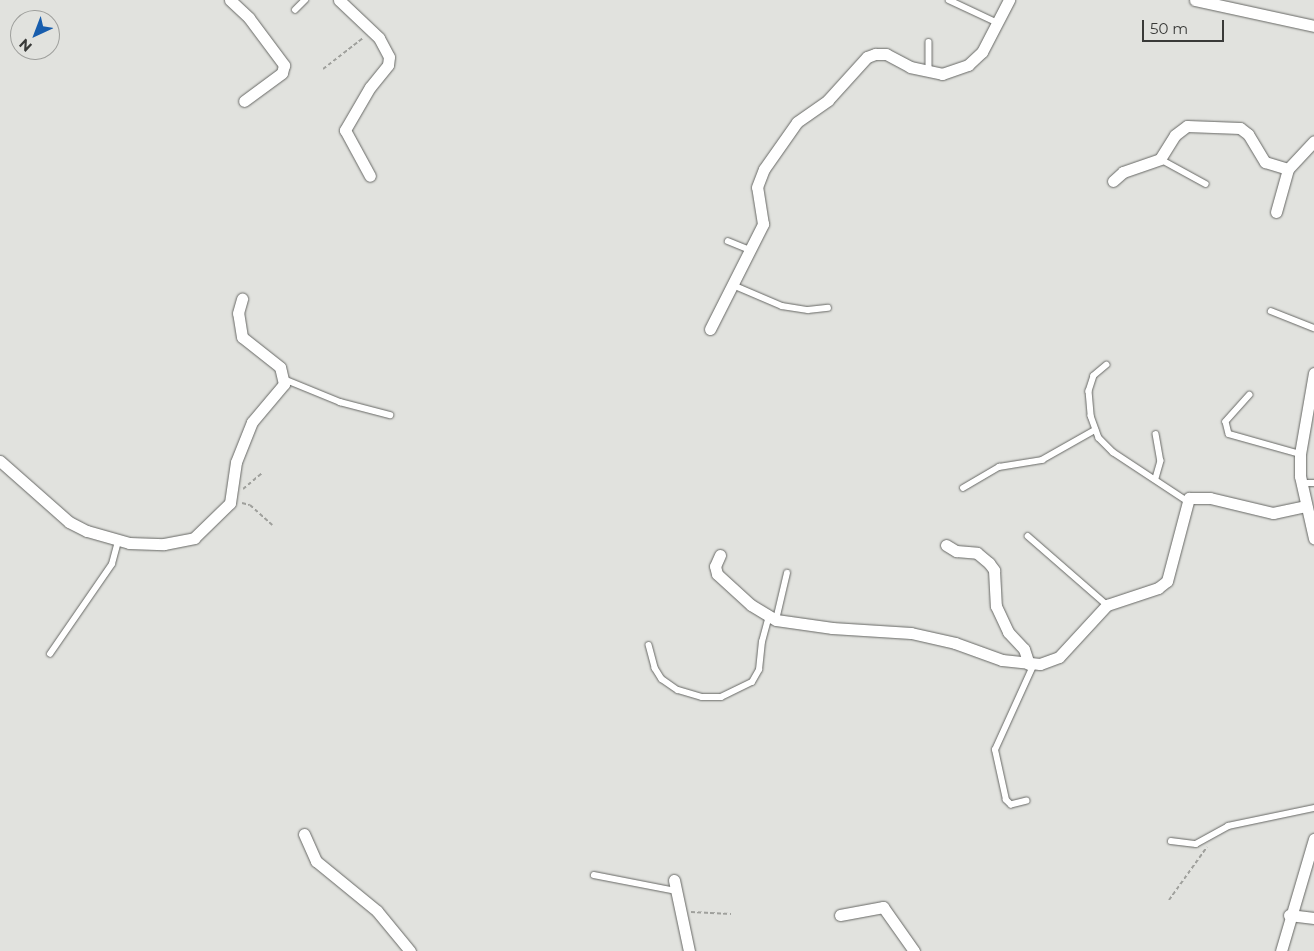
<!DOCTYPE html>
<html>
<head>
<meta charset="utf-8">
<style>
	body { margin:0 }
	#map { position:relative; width:1314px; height:951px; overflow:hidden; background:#e1e2de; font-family:Montserrat,sans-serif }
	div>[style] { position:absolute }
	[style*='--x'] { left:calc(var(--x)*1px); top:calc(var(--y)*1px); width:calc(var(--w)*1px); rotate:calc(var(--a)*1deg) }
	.path>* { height:2px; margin-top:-1px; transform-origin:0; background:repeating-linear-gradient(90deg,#9fa09c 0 4px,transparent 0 6.5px) }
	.roads { filter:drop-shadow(0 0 1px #666764) drop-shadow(0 0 1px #666764) }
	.lane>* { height:5.5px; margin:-2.75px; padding:0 2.75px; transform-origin:2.75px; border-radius:2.75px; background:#fff }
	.street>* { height:11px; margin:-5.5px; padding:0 5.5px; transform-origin:5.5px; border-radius:5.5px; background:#fff }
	span { translate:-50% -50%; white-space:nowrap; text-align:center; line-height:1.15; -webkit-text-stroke:5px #e1e2de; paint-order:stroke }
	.north { position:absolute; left:10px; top:10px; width:50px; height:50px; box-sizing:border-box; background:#e1e2de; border:1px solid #9e9f9c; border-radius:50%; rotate:223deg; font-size:14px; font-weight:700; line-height:20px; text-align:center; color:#393a38 }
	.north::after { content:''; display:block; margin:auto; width:18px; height:22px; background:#175dad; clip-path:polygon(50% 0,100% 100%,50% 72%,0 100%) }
	.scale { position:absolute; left:1142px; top:20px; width:82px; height:22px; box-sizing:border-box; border:2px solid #393a38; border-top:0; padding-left:6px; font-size:15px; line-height:18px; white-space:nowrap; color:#393a38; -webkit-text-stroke:4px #e1e2de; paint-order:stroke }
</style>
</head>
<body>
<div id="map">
	<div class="path">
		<div style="--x:323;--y:69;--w:51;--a:-37.8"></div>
		<div style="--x:243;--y:489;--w:25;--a:-40"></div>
		<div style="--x:242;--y:503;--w:8;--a:14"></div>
		<div style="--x:250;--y:505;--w:30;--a:42"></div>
		<div style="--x:1169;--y:900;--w:65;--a:-54.4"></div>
		<div style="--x:691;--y:912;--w:40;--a:2.9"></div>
	</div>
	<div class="roads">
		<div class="lane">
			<div style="--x:949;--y:0;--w:54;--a:25.1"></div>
			<div style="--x:295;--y:10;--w:14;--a:-45"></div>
			<div style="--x:929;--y:42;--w:29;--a:90"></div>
			<div style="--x:1160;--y:159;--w:52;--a:28.5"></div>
			<div style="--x:728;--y:241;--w:24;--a:22"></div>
			<div style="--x:733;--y:285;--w:53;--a:23.2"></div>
			<div style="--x:782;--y:306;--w:26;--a:9"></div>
			<div style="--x:808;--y:310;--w:20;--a:-6"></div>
			<div style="--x:1271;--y:311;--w:46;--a:21.6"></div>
			<div style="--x:1107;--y:365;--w:17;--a:140"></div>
			<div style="--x:1094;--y:376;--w:16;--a:108"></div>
			<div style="--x:1089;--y:391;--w:25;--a:85"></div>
			<div style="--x:1091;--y:416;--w:23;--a:70"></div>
			<div style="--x:1099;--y:438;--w:20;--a:45"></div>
			<div style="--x:1113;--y:452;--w:89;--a:33.5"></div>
			<div style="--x:284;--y:379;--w:61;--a:22.3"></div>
			<div style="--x:340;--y:402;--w:52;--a:14.6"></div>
			<div style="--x:1250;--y:395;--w:36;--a:132"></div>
			<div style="--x:1226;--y:422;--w:12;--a:76"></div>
			<div style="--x:1229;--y:434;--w:74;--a:15.7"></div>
			<div style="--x:1156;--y:434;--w:27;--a:80"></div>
			<div style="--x:1161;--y:461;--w:19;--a:106"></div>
			<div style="--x:1302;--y:483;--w:12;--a:0"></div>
			<div style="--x:963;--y:488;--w:42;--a:-30.3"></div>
			<div style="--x:999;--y:467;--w:44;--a:-9.2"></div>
			<div style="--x:1042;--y:460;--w:61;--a:-29.5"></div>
			<div style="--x:1028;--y:536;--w:105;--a:41.1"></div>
			<div style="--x:776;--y:620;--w:48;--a:-76.8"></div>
			<div style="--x:649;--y:645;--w:24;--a:75"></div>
			<div style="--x:655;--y:668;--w:13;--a:58"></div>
			<div style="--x:662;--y:679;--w:19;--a:35"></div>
			<div style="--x:678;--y:690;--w:25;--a:16"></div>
			<div style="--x:702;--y:697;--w:19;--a:0"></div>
			<div style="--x:721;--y:697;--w:34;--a:-26"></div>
			<div style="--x:752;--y:682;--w:14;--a:-60"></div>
			<div style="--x:759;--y:670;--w:28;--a:-84"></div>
			<div style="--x:762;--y:642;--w:27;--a:-75"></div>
			<div style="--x:50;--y:654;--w:109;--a:-55.4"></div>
			<div style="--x:112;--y:564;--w:24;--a:-75"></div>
			<div style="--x:1027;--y:801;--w:16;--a:166"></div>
			<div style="--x:1011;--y:805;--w:7;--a:-135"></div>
			<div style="--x:1006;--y:800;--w:51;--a:-102.4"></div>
			<div style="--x:995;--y:750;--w:94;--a:-65.6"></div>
			<div style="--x:1171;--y:841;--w:25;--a:7"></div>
			<div style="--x:1196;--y:844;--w:37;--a:-29"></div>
			<div style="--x:1228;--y:826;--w:88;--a:-11.8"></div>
			<div style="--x:594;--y:875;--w:84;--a:11"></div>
		</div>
		<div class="street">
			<div style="--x:230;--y:0;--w:26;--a:43"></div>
			<div style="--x:249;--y:18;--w:59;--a:53.3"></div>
			<div style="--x:284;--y:65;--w:8;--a:104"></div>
			<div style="--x:282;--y:73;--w:47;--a:143.6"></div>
			<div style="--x:339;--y:0;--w:55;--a:43.5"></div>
			<div style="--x:379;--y:38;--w:21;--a:62"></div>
			<div style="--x:389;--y:57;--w:8;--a:97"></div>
			<div style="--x:388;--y:65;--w:28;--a:129"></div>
			<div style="--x:370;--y:87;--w:50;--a:120.2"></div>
			<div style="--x:345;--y:130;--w:52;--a:61.5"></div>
			<div style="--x:1195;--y:0;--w:122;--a:12.3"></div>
			<div style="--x:1113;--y:181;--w:13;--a:-42"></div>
			<div style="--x:1123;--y:172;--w:39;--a:-19"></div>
			<div style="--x:1160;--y:159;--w:28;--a:-58"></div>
			<div style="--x:1175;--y:135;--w:15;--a:-37"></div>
			<div style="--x:1187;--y:126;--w:53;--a:2.2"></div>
			<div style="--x:1240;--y:128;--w:10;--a:37"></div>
			<div style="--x:1248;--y:134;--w:33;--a:59"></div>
			<div style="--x:1265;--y:162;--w:24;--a:17"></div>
			<div style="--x:1276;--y:212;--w:45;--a:-74.4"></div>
			<div style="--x:1288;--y:169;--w:38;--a:-47"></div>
			<div style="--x:710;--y:329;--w:118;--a:-63.2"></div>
			<div style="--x:763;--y:224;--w:37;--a:-99"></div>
			<div style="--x:757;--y:187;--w:19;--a:-69"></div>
			<div style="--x:764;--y:169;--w:57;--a:-54.9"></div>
			<div style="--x:797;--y:122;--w:38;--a:-35"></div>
			<div style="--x:828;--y:100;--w:58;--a:-47.8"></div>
			<div style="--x:867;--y:57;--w:9;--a:-21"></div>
			<div style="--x:875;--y:54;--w:11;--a:0"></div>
			<div style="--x:886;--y:54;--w:27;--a:28"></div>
			<div style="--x:910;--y:67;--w:33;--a:12"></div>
			<div style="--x:942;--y:74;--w:28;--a:-19"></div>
			<div style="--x:968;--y:65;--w:19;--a:-43"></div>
			<div style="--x:982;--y:52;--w:59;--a:-62.6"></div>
			<div style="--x:1314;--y:373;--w:82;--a:99.8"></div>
			<div style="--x:1300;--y:454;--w:22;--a:90"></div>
			<div style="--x:1300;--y:476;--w:64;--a:77.3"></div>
			<div style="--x:0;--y:461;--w:92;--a:41.5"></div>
			<div style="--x:69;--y:522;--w:20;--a:27"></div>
			<div style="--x:87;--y:531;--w:44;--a:15.9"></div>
			<div style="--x:129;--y:543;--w:35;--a:2"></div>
			<div style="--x:164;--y:544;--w:31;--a:-11"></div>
			<div style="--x:194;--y:538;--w:50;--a:-44.2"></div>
			<div style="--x:230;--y:503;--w:41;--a:-81.7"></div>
			<div style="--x:236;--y:462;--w:43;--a:-68.2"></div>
			<div style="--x:252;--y:422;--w:50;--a:-49.9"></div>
			<div style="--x:284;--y:384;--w:17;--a:-103"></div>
			<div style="--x:280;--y:367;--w:48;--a:-141.7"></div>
			<div style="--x:242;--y:337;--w:24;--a:-99"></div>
			<div style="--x:238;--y:313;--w:15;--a:-74"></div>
			<div style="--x:946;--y:545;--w:12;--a:31"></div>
			<div style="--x:956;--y:551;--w:21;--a:5"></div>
			<div style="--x:977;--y:553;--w:16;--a:40"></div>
			<div style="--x:989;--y:563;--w:9;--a:54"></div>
			<div style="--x:994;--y:570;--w:36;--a:87"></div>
			<div style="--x:996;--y:606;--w:29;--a:65"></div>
			<div style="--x:1008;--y:632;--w:23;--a:47"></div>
			<div style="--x:1024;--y:649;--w:16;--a:72"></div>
			<div style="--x:720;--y:555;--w:12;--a:114"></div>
			<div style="--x:715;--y:566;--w:8;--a:76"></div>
			<div style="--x:717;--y:574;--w:46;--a:42.4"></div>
			<div style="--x:751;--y:605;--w:29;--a:31"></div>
			<div style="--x:776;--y:620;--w:57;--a:8.1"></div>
			<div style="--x:832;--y:628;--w:79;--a:3.6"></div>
			<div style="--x:911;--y:633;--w:45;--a:12.8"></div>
			<div style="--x:955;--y:643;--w:50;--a:19.9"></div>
			<div style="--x:1002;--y:660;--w:38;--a:6"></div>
			<div style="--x:1040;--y:664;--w:20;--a:-20"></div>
			<div style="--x:1059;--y:657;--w:71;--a:-47.3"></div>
			<div style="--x:1107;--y:605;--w:54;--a:-18.4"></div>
			<div style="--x:1158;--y:588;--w:11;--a:-38"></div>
			<div style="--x:1167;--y:581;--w:86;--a:-75.2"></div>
			<div style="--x:1189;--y:498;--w:21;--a:0"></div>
			<div style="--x:1210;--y:498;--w:65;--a:13.4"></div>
			<div style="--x:1273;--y:513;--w:34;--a:-12"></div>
			<div style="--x:304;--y:834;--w:30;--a:66"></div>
			<div style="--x:316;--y:861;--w:79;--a:39.3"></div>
			<div style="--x:377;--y:911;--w:52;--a:50.5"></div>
			<div style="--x:674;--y:880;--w:73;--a:78.1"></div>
			<div style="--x:840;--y:915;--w:44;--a:-10.5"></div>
			<div style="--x:883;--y:907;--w:54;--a:54.8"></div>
			<div style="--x:1289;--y:915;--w:25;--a:7"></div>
			<div style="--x:1281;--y:951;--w:117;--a:-73.6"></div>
		</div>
	</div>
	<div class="north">N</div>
	<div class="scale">50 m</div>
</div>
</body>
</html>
